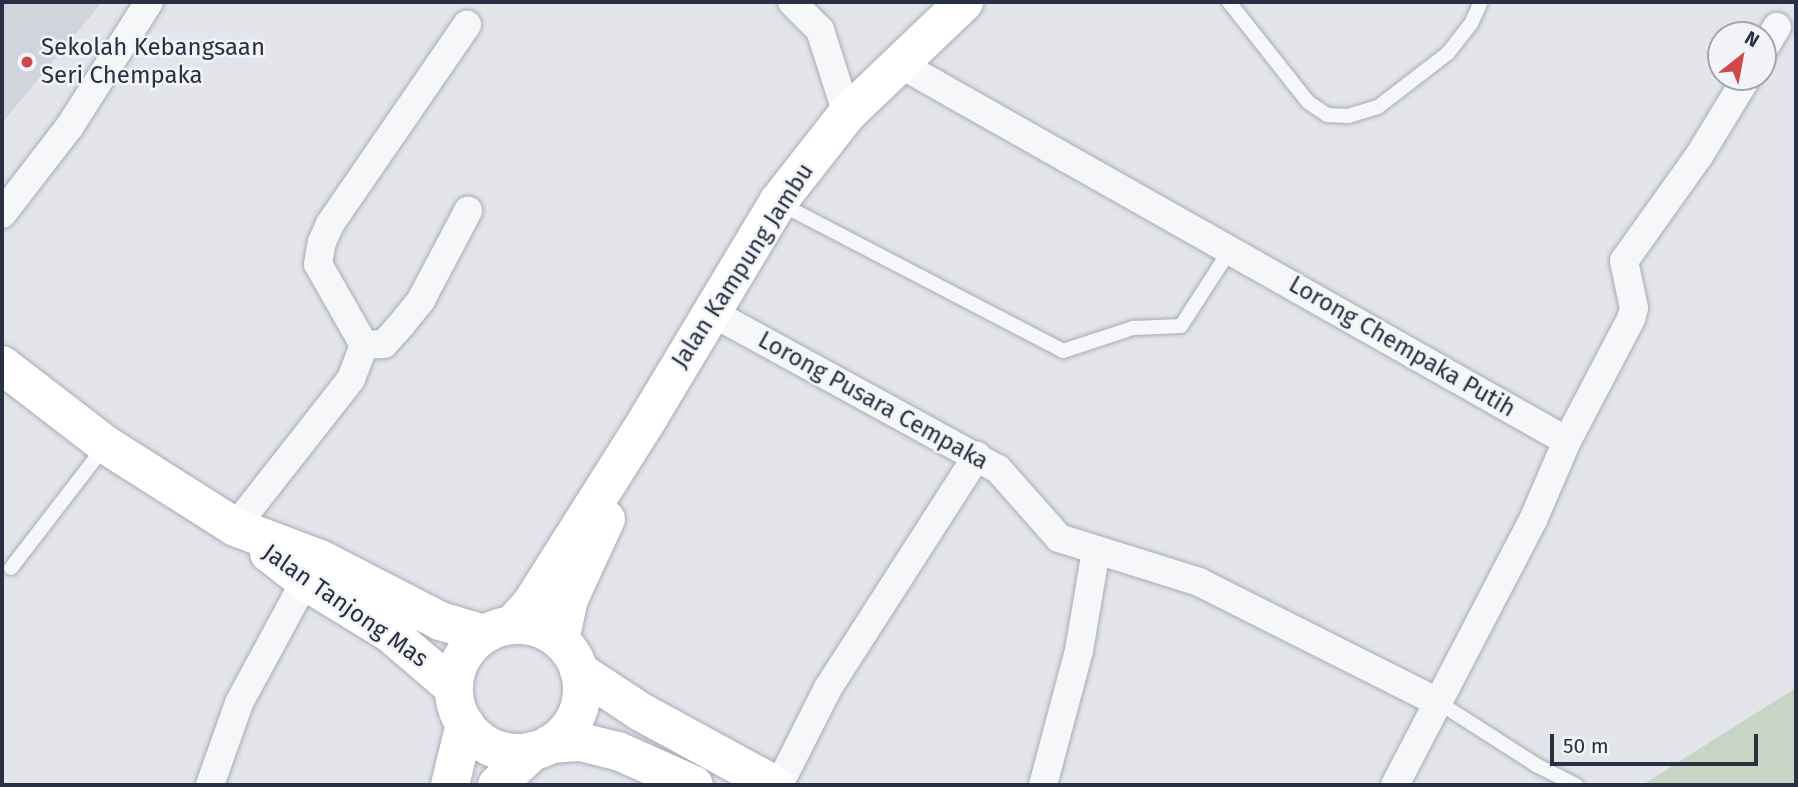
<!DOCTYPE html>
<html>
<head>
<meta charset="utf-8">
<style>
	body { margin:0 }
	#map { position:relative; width:1798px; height:787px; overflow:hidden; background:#e3e5eb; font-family:"Fira Sans",sans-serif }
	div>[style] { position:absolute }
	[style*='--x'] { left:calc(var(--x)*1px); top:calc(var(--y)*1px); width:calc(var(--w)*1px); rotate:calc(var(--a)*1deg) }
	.built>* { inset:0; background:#d1d4dd }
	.green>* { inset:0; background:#c6d5c4 }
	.roads { filter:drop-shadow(0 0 2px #a8abb6) drop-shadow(0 0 2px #a8abb6) }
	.lane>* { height:14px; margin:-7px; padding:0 7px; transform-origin:7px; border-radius:7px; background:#f6f7f9 }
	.street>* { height:28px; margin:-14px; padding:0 14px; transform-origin:14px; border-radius:14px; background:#f6f7f9 }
	.secondary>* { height:38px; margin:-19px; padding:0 19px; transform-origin:19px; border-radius:19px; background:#fff }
	.secondary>.ring { margin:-19px; padding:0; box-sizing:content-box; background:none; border:38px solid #fff; border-radius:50% }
	.dots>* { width:19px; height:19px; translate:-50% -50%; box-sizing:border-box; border:4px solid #f3f4f8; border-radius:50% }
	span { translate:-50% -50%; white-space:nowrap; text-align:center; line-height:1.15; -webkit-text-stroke:5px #f3f4f8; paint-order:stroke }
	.poi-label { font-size:24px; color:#2a3044 }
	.left { translate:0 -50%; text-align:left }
	.street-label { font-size:24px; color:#2a3044 }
	.frame { position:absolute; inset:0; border:4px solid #2a3044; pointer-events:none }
	.north { position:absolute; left:1707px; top:21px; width:70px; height:70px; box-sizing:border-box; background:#f3f4f8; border:2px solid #a3a6b0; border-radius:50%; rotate:31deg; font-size:19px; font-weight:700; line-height:28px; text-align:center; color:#2a3044 }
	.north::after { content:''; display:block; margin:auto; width:24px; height:32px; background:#d2474a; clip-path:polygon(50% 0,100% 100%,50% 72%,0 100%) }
	.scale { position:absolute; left:1550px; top:734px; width:208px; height:32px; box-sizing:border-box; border:4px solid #2a3044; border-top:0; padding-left:9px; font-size:21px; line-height:24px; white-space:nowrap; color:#2a3044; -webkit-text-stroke:5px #f3f4f8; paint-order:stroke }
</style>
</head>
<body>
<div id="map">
	<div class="built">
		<div style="clip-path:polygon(2px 2px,102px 2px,2px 123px)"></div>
	</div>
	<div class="green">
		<div style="clip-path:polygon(1796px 688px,1796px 785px,1642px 785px)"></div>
	</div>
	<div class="roads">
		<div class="lane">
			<div style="--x:1229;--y:2;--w:127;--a:51.7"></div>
			<div style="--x:1308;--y:102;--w:23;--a:34"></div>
			<div style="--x:1327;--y:115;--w:21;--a:3"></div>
			<div style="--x:1348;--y:116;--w:31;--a:-17"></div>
			<div style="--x:1378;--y:107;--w:88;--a:-37.6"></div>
			<div style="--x:1448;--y:53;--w:37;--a:-52"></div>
			<div style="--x:1471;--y:24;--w:24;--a:-66"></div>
			<div style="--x:779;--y:203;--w:320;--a:27.5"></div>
			<div style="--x:1063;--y:351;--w:74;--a:-18.2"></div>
			<div style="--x:1133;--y:328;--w:48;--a:-2.4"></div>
			<div style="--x:1181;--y:326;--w:90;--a:-57.2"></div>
			<div style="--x:11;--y:568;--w:154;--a:-52.4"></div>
			<div style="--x:1438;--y:702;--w:117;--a:32.7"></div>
			<div style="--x:1536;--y:765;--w:45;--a:26.6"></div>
		</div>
		<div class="street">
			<div style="--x:792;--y:2;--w:40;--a:45"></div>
			<div style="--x:820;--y:30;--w:88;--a:72.2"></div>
			<div style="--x:1763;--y:50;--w:27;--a:-59"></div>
			<div style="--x:900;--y:64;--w:766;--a:29.48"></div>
			<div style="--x:1567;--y:441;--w:86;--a:113.3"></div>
			<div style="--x:1533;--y:520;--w:299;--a:117.5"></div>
			<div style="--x:2;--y:214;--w:111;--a:-52.3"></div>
			<div style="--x:70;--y:126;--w:147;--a:-57.5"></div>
			<div style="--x:709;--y:311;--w:329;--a:28.7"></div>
			<div style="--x:998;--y:469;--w:92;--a:48.5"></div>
			<div style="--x:1059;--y:538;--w:147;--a:17.4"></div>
			<div style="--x:1199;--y:582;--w:267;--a:26.7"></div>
			<div style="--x:364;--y:345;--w:20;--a:-3"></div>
			<div style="--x:384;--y:344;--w:25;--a:-48"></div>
			<div style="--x:401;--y:325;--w:32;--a:-51"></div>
			<div style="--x:421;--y:300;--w:101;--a:-62.2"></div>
			<div style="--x:1567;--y:441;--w:138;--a:-62.3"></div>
			<div style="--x:1631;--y:319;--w:11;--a:-75"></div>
			<div style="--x:1634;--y:308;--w:48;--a:-102"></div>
			<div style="--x:1624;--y:261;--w:129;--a:-54.5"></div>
			<div style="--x:1699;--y:156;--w:92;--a:-58.7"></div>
			<div style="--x:235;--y:527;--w:188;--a:-51.9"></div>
			<div style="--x:351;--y:379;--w:36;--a:-69"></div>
			<div style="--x:364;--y:345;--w:93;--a:-119.6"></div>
			<div style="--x:318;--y:264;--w:22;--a:-80"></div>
			<div style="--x:322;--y:242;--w:20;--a:-66"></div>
			<div style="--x:330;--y:224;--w:242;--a:-55.5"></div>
			<div style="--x:210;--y:785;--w:87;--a:-70.5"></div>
			<div style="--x:239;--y:703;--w:139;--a:-61.6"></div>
			<div style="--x:779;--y:785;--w:109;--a:-63.2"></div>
			<div style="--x:828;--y:688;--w:276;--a:-57.3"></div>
			<div style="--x:1043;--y:785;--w:139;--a:-75"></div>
			<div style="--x:1079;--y:651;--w:101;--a:-80.4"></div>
		</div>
		<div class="secondary">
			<div style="--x:2;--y:365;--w:131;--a:37.6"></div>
			<div style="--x:106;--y:445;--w:153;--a:32.4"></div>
			<div style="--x:235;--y:527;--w:91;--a:20.6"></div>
			<div style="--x:320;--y:559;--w:135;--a:27.3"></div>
			<div style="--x:440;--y:621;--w:46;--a:16.5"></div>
			<div style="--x:269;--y:553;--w:46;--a:37.9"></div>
			<div style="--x:305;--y:581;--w:100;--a:31.5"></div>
			<div style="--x:390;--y:633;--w:83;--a:40.6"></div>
			<div style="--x:512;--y:625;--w:28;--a:-48"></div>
			<div style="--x:531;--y:604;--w:221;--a:-57.7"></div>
			<div style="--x:649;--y:417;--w:251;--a:-59"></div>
			<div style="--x:778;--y:202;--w:112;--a:-51.9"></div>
			<div style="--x:847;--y:114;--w:162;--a:-43.7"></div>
			<div class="ring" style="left:454px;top:625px;width:90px;height:90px"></div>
			<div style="--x:560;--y:640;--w:42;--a:-77.6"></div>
			<div style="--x:569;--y:599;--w:88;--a:-65.2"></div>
			<div style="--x:579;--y:671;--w:74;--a:33.5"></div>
			<div style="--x:641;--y:712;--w:153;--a:28.6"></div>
			<div style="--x:550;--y:744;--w:31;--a:-4"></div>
			<div style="--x:581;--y:742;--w:38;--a:14"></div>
			<div style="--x:618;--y:751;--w:83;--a:24.1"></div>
			<div style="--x:450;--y:785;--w:63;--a:-76.2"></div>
			<div style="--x:497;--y:785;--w:50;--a:-43.4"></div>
		</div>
	</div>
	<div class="dots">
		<div style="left:27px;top:62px;background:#d2474a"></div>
	</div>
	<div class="poi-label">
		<span class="left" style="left:41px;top:62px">Sekolah Kebangsaan<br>Seri Chempaka</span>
	</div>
	<div class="street-label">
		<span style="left:743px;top:266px;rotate:-57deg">Jalan Kampung Jambu</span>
		<span style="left:1402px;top:347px;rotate:30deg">Lorong Chempaka Putih</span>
		<span style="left:873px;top:401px;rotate:29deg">Lorong Pusara Cempaka</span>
		<span style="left:345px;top:606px;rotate:35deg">Jalan Tanjong Mas</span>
	</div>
	<div class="frame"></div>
	<div class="north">N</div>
	<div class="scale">50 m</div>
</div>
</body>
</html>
